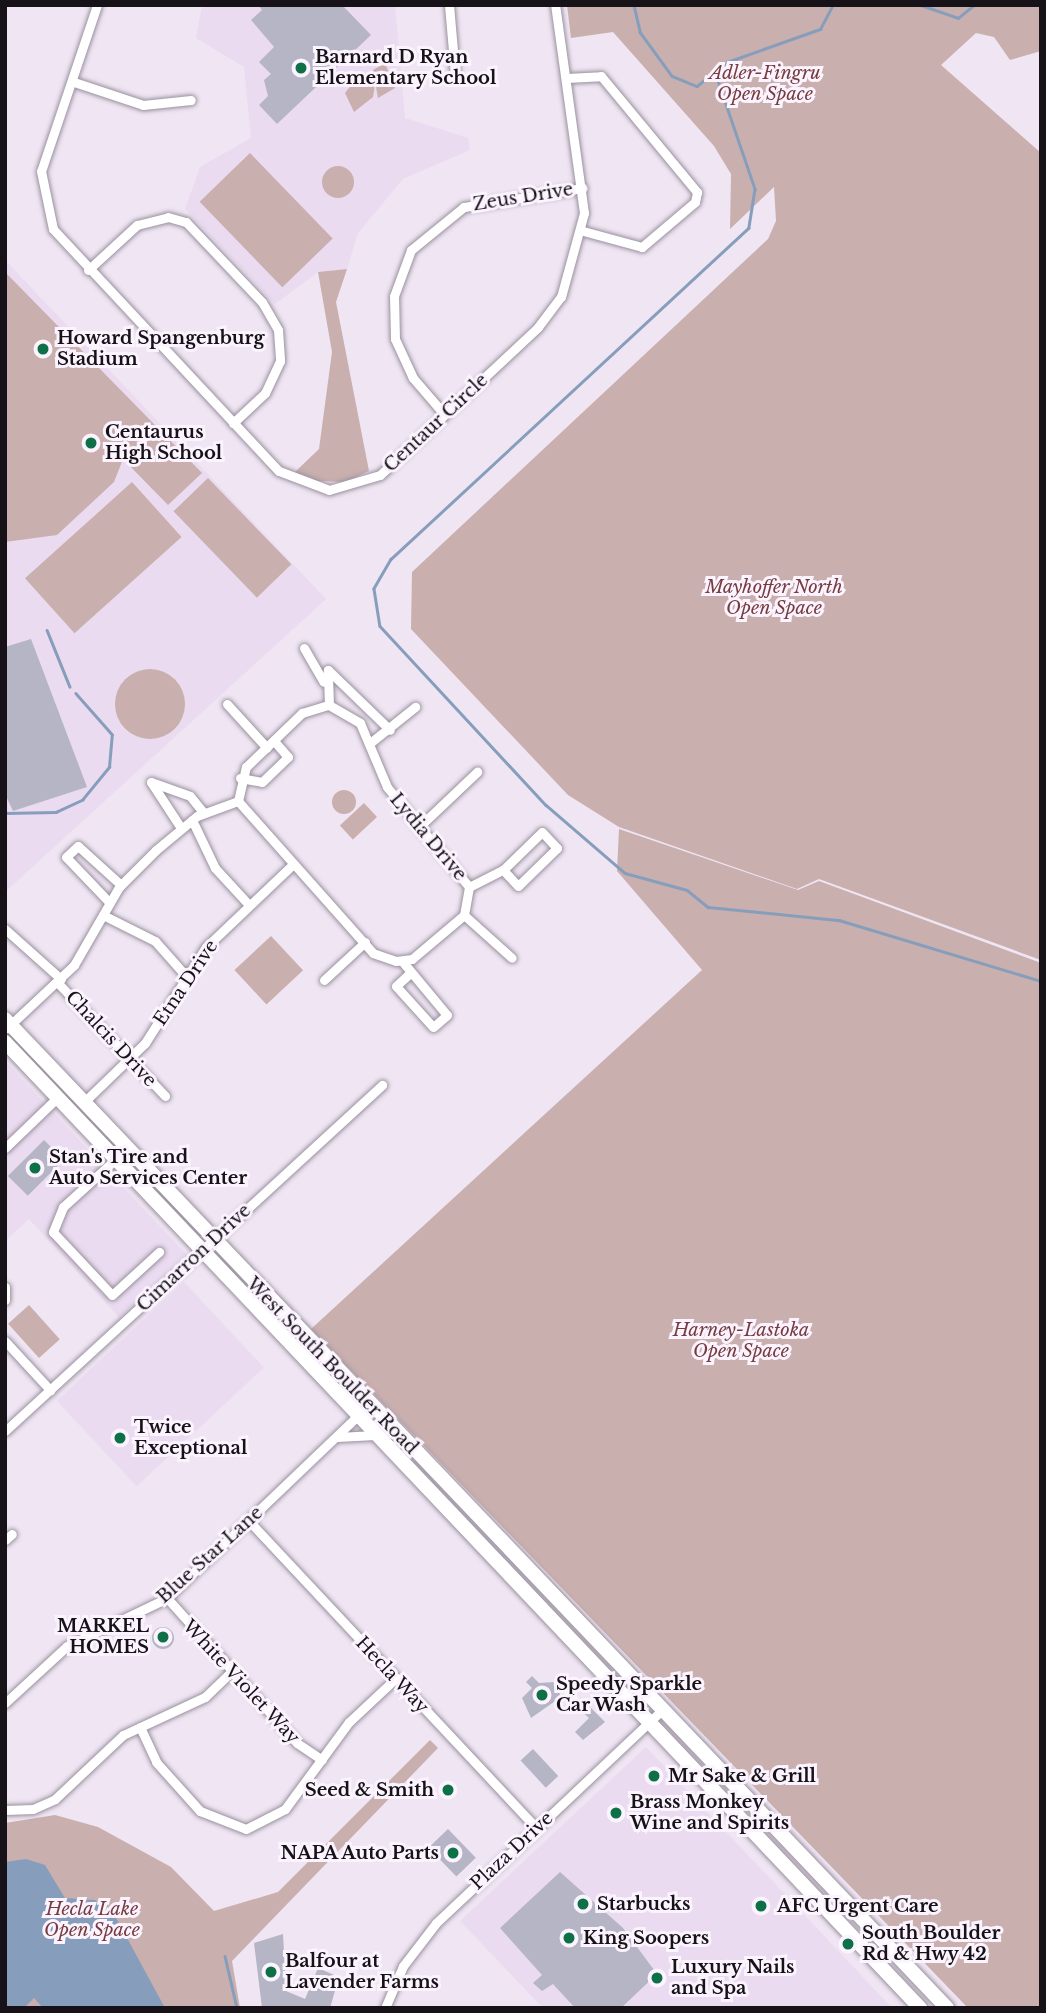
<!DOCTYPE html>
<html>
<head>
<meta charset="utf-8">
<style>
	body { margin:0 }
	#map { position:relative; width:1046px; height:2013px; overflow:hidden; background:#efe5f3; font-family:"Libre Baskerville",serif }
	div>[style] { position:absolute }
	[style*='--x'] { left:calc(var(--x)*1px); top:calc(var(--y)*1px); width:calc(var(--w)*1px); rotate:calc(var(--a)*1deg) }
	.built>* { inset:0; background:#eadbf0; transform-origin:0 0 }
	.green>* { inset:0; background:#c9afae; transform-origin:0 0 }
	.round { border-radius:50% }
	.water>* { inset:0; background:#869ebb }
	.stream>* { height:2.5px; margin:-1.25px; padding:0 1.25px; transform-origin:1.25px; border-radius:1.25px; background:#869ebb }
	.building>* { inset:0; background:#b5b5c5; transform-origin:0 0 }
	.roads { filter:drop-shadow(0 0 2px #9a919e) drop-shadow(0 0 2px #9a919e) }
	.street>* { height:9px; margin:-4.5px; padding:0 4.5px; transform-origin:4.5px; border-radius:4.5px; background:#fff }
	.primary>* { height:14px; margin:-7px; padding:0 7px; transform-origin:7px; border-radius:7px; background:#fff }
	.dots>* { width:19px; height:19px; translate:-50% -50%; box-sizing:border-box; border:4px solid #fbf3fe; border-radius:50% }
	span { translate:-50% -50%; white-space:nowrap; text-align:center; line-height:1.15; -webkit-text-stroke:6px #fbf3fe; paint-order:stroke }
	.poi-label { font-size:18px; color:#161217; font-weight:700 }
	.left { translate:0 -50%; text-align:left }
	.right { translate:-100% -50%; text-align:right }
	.park-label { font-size:18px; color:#763c3e; font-style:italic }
	.street-label { font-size:18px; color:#161217 }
	.frame { position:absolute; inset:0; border:7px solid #161217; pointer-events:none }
</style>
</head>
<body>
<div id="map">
	<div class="built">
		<div style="clip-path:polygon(202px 5px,395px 5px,405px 118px,468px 138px,470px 150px,403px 179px,358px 233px,347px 269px,318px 272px,275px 304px,185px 209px,200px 167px,251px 138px,244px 67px,196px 38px)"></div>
		<div style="clip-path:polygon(5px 260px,326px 599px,5px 892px)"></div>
		<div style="clip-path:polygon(5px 1061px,187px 1255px,119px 1317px,29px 1219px,5px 1241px)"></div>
		<div style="left:184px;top:1282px;width:117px;height:174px;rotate:47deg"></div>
		<div style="clip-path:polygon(646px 1747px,892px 2008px,543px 2008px,460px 1921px)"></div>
	</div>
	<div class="green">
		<div style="clip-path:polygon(567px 5px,1041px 5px,1041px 51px,1010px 60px,994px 37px,976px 33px,941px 65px,1041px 153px,1041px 960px,819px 879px,797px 889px,619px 827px,568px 795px,411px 629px,412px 572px,768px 239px,776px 221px,774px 187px,730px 229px,731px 174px,714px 146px,613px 32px,571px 38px)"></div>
		<div style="clip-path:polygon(385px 63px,395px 88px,378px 98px,373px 70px)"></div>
		<div style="clip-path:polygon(359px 75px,375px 85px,373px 97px,354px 112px,345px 93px)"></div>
		<div style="left:250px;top:153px;width:119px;height:70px;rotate:46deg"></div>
		<div class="round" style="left:322px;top:166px;width:32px;height:32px"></div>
		<div style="clip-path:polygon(347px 269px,336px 302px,369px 471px,345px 482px,318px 481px,295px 472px,319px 449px,332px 352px,318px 272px)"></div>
		<div style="clip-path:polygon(5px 272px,202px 473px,168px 505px,123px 459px,114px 482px,57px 535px,5px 542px)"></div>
		<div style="left:208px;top:478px;width:120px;height:48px;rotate:46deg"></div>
		<div style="left:132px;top:482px;width:74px;height:144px;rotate:48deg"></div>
		<div class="round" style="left:115px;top:669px;width:70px;height:70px"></div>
		<div class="round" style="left:332px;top:790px;width:24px;height:24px"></div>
		<div style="left:364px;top:803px;width:19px;height:33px;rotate:47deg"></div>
		<div style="clip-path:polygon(619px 829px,798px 890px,819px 881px,1041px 963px,1041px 2008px,968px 2008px,311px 1329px,702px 970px,617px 871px)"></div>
		<div style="left:271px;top:936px;width:47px;height:50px;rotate:47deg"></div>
		<div style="left:29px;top:1305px;width:46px;height:28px;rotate:48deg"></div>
		<div style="clip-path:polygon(430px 1740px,438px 1748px,232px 1961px,240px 2008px,5px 2008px,5px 1823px,55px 1815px,98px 1827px,171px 1867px,214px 1911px,278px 1892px)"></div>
	</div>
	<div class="water">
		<div style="clip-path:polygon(26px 1859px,45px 1865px,65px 1898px,95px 1900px,114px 1914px,165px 2008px,43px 2008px,34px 1998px,24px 2008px,5px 2008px,5px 1862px)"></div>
	</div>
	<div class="stream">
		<div style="--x:634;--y:5;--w:28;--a:77"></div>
		<div style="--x:640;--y:32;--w:54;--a:54"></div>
		<div style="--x:672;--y:76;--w:27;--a:22"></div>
		<div style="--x:697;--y:86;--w:38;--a:-39"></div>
		<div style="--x:727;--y:62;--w:99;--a:-19.5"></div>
		<div style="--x:820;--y:29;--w:27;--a:-62"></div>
		<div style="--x:921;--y:5;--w:39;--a:19"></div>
		<div style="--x:958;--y:18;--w:21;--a:-39"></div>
		<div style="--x:715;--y:72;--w:124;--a:71.1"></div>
		<div style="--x:755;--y:189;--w:39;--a:99"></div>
		<div style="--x:749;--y:228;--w:488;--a:137.2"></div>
		<div style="--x:391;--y:559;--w:34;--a:120"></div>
		<div style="--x:374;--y:589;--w:37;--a:81"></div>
		<div style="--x:380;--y:626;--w:244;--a:47.2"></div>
		<div style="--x:546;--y:805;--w:104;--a:40.7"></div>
		<div style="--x:625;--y:873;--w:64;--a:15.3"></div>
		<div style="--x:687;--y:890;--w:27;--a:39"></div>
		<div style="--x:708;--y:907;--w:132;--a:5.7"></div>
		<div style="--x:839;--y:920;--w:211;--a:16.8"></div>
		<div style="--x:47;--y:630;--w:61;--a:68"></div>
		<div style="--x:5;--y:813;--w:51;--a:-1.1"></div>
		<div style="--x:56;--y:812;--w:29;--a:-25"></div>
		<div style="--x:82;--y:800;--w:43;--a:-50.7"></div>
		<div style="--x:109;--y:767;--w:32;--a:-85"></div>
		<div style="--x:112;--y:735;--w:55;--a:-131.3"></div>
		<div style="--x:225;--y:1956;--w:53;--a:77"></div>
	</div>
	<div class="building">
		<div style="clip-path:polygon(258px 5px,342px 5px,371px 35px,277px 124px,259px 105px,268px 96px,264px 80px,271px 74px,259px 62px,274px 47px,251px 20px,262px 10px)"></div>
		<div style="clip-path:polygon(31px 639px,87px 787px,13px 811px,5px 794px,5px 647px)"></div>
		<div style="left:44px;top:1140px;width:28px;height:51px;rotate:45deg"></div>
		<div class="round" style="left:152px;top:1627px;width:22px;height:22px"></div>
		<div style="clip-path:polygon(532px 1676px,539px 1683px,555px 1682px,561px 1697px,531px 1718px,522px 1698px,532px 1688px,526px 1682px)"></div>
		<div style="clip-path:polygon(587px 1704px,605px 1722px,583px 1740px,575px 1732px,589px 1718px,580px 1710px)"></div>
		<div style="left:533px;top:1749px;width:37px;height:17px;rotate:47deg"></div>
		<div style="left:448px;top:1829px;width:40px;height:27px;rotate:46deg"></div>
		<div style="clip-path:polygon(560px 1872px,623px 1928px,657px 1974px,621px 2008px,575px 2008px,553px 1984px,542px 1991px,533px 1983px,542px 1975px,500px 1928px)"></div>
		<div style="clip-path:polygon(283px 1934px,286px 1991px,305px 1999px,318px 1968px,339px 1977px,330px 2008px,262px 2008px,254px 1943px)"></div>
	</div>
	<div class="roads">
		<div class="street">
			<div style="--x:97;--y:5;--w:175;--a:108.6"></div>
			<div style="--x:41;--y:171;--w:59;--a:78.3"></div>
			<div style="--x:53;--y:229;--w:331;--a:47"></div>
			<div style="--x:279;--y:471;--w:53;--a:20.8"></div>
			<div style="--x:329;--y:490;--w:53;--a:-16.4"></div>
			<div style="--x:380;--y:475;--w:216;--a:-43.1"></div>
			<div style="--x:538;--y:327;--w:38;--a:-53"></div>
			<div style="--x:561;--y:297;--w:87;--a:-74.7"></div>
			<div style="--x:584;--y:213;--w:210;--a:-97.9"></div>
			<div style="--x:449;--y:5;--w:68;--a:85"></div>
			<div style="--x:566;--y:78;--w:35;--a:-3"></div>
			<div style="--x:601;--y:76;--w:151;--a:50.4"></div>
			<div style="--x:697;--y:192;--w:10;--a:101"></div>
			<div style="--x:695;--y:202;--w:70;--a:139.7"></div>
			<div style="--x:642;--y:247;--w:61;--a:-164.8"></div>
			<div style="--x:74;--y:82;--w:73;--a:18.4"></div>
			<div style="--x:143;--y:105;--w:48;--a:-5.9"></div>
			<div style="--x:88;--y:270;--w:67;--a:-42.6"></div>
			<div style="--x:137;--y:225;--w:32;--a:-14"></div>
			<div style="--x:168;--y:217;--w:19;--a:16"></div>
			<div style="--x:186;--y:222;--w:110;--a:46.5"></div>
			<div style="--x:262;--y:302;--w:32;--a:60"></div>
			<div style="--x:278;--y:330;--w:31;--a:86"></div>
			<div style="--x:280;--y:361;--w:35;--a:115"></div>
			<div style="--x:265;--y:393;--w:44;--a:136.8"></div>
			<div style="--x:444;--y:414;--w:48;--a:-130.7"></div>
			<div style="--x:413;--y:378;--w:43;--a:-114.8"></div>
			<div style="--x:395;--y:339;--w:43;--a:-91.3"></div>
			<div style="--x:394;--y:296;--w:49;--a:-69.7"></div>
			<div style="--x:411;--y:250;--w:68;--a:-39.1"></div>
			<div style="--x:464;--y:207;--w:120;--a:-9.1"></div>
			<div style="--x:304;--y:648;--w:39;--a:60"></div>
			<div style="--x:227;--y:704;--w:59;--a:47.7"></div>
			<div style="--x:329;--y:705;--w:36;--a:30"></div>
			<div style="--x:360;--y:723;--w:69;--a:67.1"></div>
			<div style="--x:387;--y:787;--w:129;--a:50.6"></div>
			<div style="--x:469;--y:887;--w:28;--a:100"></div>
			<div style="--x:464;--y:915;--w:68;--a:139.8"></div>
			<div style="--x:412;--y:959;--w:16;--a:173"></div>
			<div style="--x:396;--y:961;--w:24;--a:-161"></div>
			<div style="--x:373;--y:953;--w:203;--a:-131.6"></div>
			<div style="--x:238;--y:801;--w:35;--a:-77"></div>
			<div style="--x:246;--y:767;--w:78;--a:-44"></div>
			<div style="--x:302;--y:713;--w:28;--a:-17"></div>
			<div style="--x:329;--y:705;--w:35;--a:-92"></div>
			<div style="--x:328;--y:670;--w:86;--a:44.1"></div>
			<div style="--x:370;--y:743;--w:58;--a:-38.7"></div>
			<div style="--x:240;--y:778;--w:22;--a:10"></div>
			<div style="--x:262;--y:782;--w:36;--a:-44"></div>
			<div style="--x:288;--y:757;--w:21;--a:-131"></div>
			<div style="--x:192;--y:820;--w:53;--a:64.4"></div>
			<div style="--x:215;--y:868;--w:50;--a:47.4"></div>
			<div style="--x:420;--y:826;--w:79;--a:-43.5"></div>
			<div style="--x:181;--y:828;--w:55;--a:-123.1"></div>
			<div style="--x:151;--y:782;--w:41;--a:19.7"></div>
			<div style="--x:190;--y:796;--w:21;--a:51"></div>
			<div style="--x:469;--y:887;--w:38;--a:-27"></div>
			<div style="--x:503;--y:870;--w:54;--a:-44.3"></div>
			<div style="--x:542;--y:832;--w:22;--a:47"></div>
			<div style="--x:557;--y:848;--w:54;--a:135.7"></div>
			<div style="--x:518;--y:886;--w:22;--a:-133"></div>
			<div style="--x:109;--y:902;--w:62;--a:-133.7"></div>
			<div style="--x:66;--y:857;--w:16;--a:-43"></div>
			<div style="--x:78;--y:846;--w:58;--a:42.2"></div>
			<div style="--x:103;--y:915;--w:58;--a:26.6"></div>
			<div style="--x:155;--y:941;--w:48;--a:48.4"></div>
			<div style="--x:464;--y:915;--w:64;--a:41.9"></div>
			<div style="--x:5;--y:929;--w:75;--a:41.8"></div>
			<div style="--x:402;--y:961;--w:70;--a:50.2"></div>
			<div style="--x:447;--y:1015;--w:18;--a:139"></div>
			<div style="--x:433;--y:1027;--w:55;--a:-132.1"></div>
			<div style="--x:396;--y:986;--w:16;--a:-43"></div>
			<div style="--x:324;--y:980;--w:56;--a:-42.8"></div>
			<div style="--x:57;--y:982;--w:157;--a:46.5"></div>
			<div style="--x:7;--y:1028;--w:92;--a:-43.2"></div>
			<div style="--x:74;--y:965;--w:90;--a:-60"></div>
			<div style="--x:119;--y:887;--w:52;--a:-45"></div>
			<div style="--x:156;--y:850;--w:53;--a:-39.7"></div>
			<div style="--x:197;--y:816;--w:44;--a:-20.1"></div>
			<div style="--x:83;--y:1103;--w:86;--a:-44.1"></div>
			<div style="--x:145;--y:1043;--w:114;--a:-57.6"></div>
			<div style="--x:206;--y:947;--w:119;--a:-43.6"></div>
			<div style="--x:5;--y:1148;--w:72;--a:-43.9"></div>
			<div style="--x:119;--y:1156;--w:76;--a:137.7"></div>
			<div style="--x:63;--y:1207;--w:27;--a:112"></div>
			<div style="--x:53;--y:1232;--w:86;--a:46.9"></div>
			<div style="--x:112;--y:1295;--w:64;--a:-42.5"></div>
			<div style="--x:5;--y:1287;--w:13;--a:90"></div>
			<div style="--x:5;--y:1341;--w:67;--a:47.4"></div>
			<div style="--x:5;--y:1431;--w:512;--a:-42.54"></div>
			<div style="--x:337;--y:1437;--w:38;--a:-3"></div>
			<div style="--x:249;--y:1521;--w:420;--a:46.9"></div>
			<div style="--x:5;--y:1540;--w:9;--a:-41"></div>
			<div style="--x:167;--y:1598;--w:195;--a:48.1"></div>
			<div style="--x:297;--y:1743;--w:30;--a:34"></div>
			<div style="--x:5;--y:1703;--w:84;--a:-42.6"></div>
			<div style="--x:67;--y:1646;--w:111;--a:-25.6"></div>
			<div style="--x:167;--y:1598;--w:281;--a:-43.7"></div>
			<div style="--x:140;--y:1727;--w:38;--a:65"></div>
			<div style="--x:156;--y:1762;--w:66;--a:48.1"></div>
			<div style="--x:200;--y:1811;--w:49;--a:21.4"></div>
			<div style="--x:246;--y:1829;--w:44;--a:-27.1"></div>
			<div style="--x:285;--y:1809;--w:108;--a:-53.7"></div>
			<div style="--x:349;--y:1722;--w:64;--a:-43.1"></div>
			<div style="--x:5;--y:1810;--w:28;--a:-2"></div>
			<div style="--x:33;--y:1809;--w:24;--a:-24"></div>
			<div style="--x:55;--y:1799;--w:93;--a:-43.3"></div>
			<div style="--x:123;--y:1735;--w:90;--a:-24.9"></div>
			<div style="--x:205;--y:1697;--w:36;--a:-44"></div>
			<div style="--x:385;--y:2008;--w:46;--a:-66.8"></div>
			<div style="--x:403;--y:1966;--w:54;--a:-52.5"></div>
			<div style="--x:436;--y:1923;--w:308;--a:-43.3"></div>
		</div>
		<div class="primary">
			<div style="--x:5;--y:1019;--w:1366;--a:46.39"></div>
			<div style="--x:5;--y:1042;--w:1331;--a:46.55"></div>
		</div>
	</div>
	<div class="dots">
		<div style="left:301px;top:68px;background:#0e7046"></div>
		<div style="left:43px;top:349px;background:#0e7046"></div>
		<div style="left:91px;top:443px;background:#0e7046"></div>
		<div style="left:35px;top:1168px;background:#0e7046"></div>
		<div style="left:120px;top:1438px;background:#0e7046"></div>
		<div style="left:163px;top:1637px;background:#0e7046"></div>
		<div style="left:542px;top:1695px;background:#0e7046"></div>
		<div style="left:654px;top:1776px;background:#0e7046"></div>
		<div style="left:448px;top:1790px;background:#0e7046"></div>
		<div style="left:616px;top:1813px;background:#0e7046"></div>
		<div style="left:453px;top:1853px;background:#0e7046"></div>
		<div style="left:583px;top:1904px;background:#0e7046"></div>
		<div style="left:761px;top:1906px;background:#0e7046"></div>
		<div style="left:569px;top:1938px;background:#0e7046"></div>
		<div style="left:848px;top:1944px;background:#0e7046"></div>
		<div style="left:271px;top:1972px;background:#0e7046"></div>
		<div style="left:657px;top:1978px;background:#0e7046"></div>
	</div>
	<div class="poi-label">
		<span class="left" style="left:315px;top:68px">Barnard D Ryan<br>Elementary School</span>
		<span class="left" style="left:57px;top:349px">Howard Spangenburg<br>Stadium</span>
		<span class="left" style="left:105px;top:443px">Centaurus<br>High School</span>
		<span class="left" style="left:49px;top:1168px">Stan's Tire and<br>Auto Services Center</span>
		<span class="left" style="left:134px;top:1438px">Twice<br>Exceptional</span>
		<span class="right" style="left:149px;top:1637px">MARKEL<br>HOMES</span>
		<span class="left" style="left:556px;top:1695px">Speedy Sparkle<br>Car Wash</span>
		<span class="left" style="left:668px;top:1776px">Mr Sake &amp; Grill</span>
		<span class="right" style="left:434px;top:1790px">Seed &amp; Smith</span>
		<span class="left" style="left:630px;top:1813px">Brass Monkey<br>Wine and Spirits</span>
		<span class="right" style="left:439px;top:1853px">NAPA Auto Parts</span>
		<span class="left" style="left:597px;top:1904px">Starbucks</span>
		<span class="left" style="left:777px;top:1906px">AFC Urgent Care</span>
		<span class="left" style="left:862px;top:1944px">South Boulder<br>Rd &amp; Hwy 42</span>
		<span class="left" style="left:583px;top:1938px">King Soopers</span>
		<span class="left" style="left:285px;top:1972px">Balfour at<br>Lavender Farms</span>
		<span class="left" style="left:671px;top:1978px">Luxury Nails<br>and Spa</span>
	</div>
	<div class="park-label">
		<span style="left:765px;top:84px">Adler-Fingru<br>Open Space</span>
		<span style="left:774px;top:598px">Mayhoffer North<br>Open Space</span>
		<span style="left:741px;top:1341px">Harney-Lastoka<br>Open Space</span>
		<span style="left:92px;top:1920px">Hecla Lake<br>Open Space</span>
	</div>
	<div class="street-label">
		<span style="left:523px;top:197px;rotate:-9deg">Zeus Drive</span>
		<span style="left:436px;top:423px;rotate:-43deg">Centaur Circle</span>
		<span style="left:428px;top:837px;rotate:50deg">Lydia Drive</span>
		<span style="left:186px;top:983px;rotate:-56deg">Etna Drive</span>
		<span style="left:111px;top:1039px;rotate:47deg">Chalcis Drive</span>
		<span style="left:194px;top:1258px;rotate:-43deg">Cimarron Drive</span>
		<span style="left:332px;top:1366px;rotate:46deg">West South Boulder Road</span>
		<span style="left:210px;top:1555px;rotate:-42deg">Blue Star Lane</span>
		<span style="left:392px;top:1675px;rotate:47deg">Hecla Way</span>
		<span style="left:241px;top:1682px;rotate:47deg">White Violet Way</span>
		<span style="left:512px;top:1851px;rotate:-43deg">Plaza Drive</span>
	</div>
	<div class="frame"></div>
</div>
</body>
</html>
